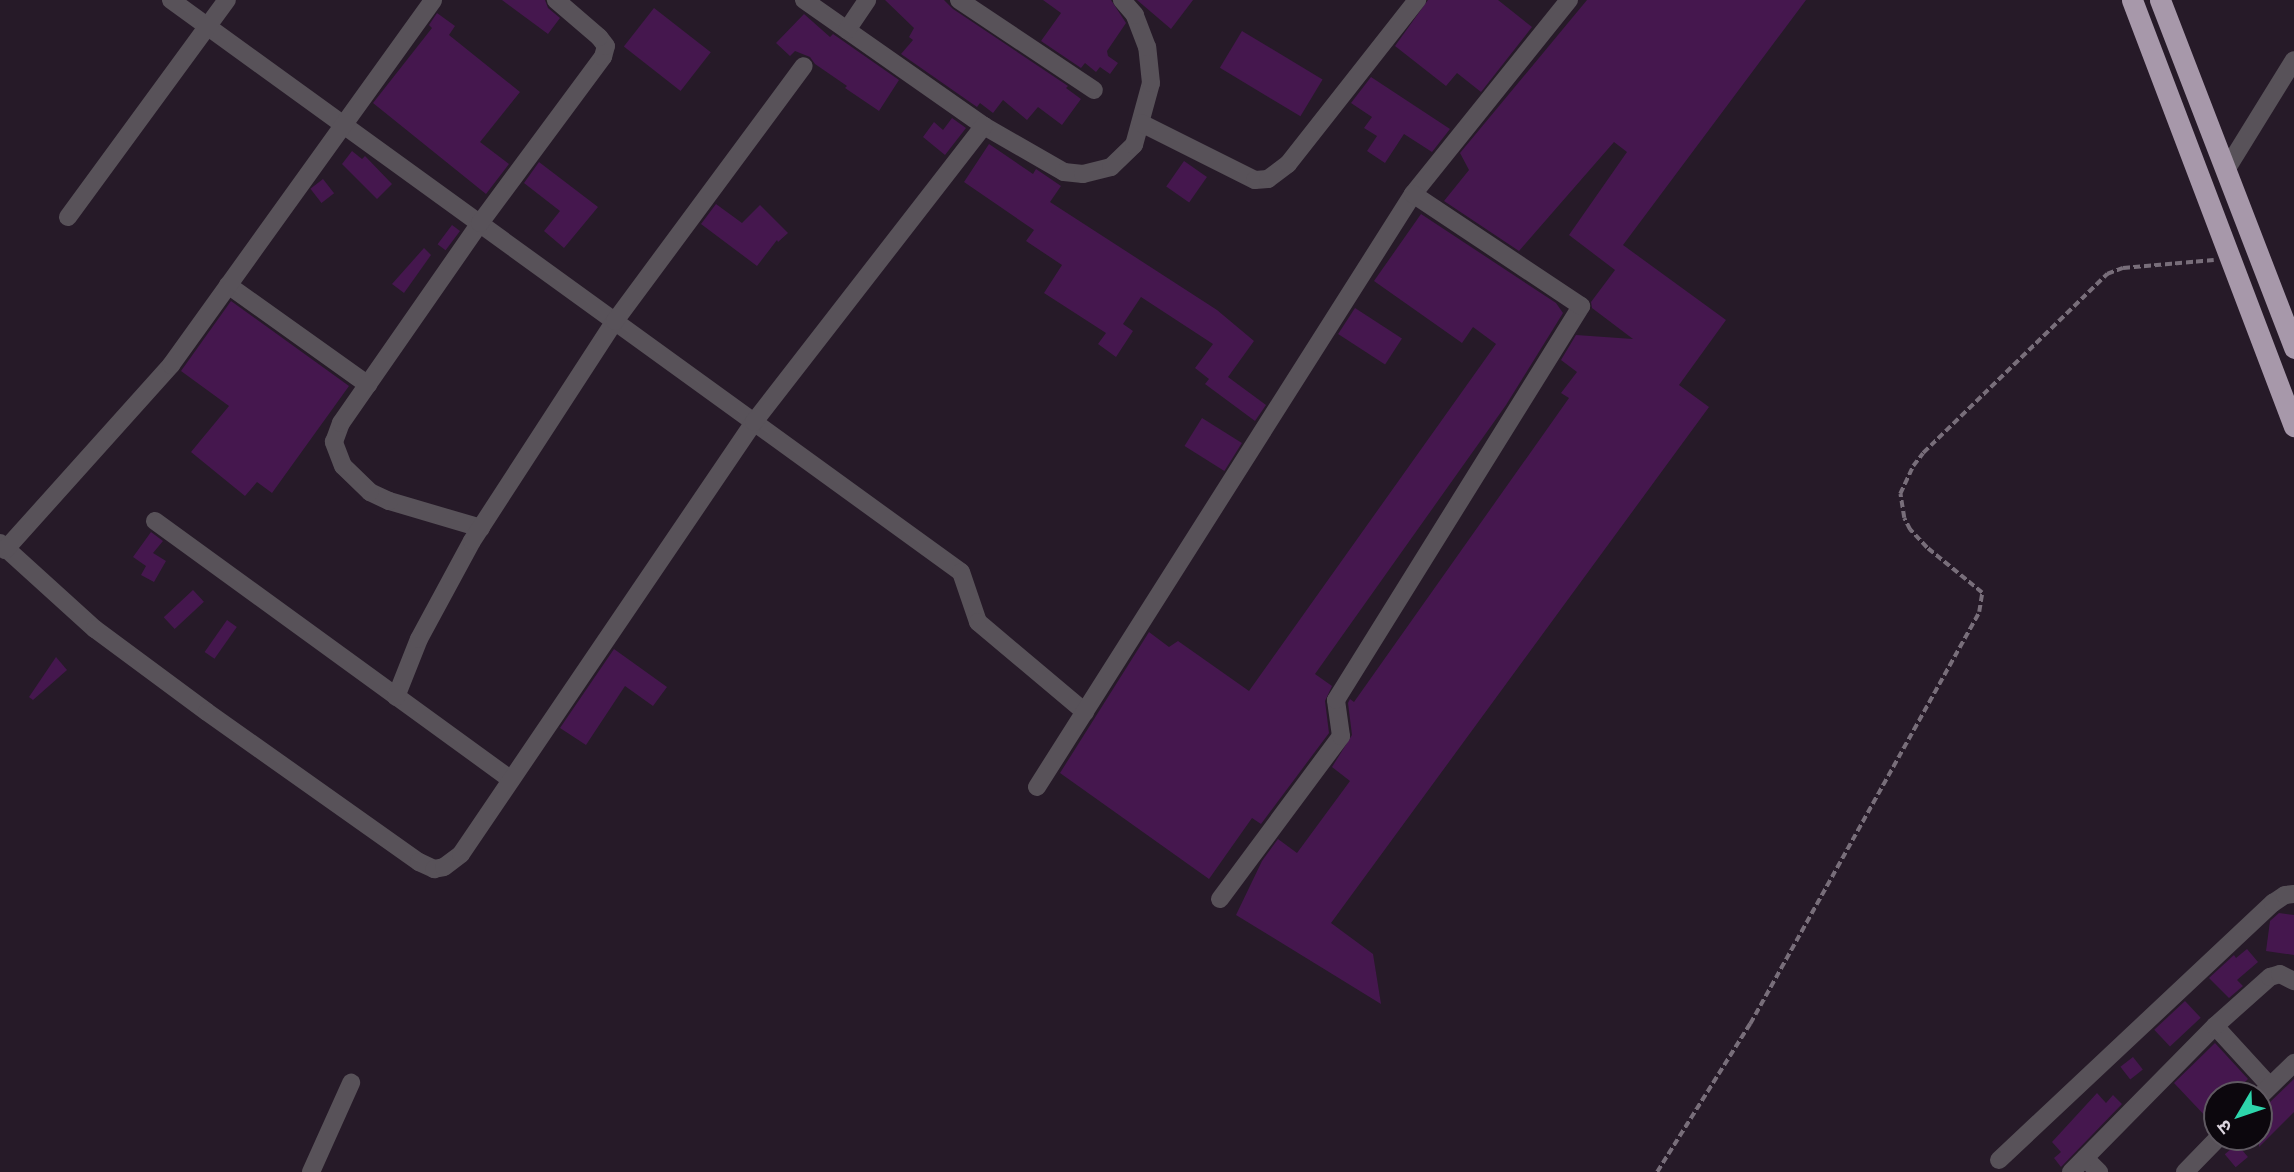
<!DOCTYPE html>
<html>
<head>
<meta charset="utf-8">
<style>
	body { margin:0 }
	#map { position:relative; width:2294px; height:1172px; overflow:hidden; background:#261a28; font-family:Literata,"Noto Sans Devanagari",serif }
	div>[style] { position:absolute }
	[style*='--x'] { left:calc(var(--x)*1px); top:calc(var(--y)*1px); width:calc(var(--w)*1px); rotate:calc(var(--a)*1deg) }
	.building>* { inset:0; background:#45174e; transform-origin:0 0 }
	.path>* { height:3.5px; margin-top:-1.75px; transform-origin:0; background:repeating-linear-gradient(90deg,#786e7a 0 7px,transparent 0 10.5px) }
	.minor>* { height:18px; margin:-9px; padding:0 9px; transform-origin:9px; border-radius:9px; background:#585259 }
	.highway>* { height:21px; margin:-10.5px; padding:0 10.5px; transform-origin:10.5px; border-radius:10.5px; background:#a798aa }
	span { translate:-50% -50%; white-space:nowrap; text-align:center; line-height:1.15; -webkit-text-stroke:6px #0c070d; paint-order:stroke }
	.north { position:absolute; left:2203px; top:1081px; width:70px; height:70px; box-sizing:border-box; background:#0c070d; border:2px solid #5f5961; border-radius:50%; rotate:231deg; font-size:19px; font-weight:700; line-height:28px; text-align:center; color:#dcd4de }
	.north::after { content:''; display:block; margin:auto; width:24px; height:32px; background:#2dd5ab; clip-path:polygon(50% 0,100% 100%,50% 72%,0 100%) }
</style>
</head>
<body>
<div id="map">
	<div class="building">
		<div style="clip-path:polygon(502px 0,545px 0,548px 8px,560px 18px,548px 34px)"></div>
		<div style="clip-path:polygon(885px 0,944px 0,953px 9px,1068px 86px,1066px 88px,1081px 99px,1062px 125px,1038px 107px,1027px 120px,1003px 100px,993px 113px,980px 103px,977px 107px,901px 54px,913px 40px,909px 37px,914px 28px)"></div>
		<div style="clip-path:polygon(1043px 0,1111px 0,1126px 23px,1107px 51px,1108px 56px,1118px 63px,1110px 74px,1100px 67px,1096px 72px,1085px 63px,1081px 68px,1041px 41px,1061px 13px)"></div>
		<div style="clip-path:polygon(1137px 0,1193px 0,1171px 29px)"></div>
		<div style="clip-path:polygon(1428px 0,1498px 0,1532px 27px,1481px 92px,1457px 73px,1446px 86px,1395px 46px)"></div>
		<div style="clip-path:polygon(1587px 0,1806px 0,1623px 245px,1726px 320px,1679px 385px,1709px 407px,1331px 923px,1373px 954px,1381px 1004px,1236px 915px,1262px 861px,1278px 839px,1297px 853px,1350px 781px,1332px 767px,1352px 735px,1348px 703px,1350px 699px,1354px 702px,1569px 398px,1561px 393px,1577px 372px,1561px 360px,1576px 335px,1633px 339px,1592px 308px,1591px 302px,1615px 270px,1569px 235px,1627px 152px,1614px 142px,1519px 251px,1444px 201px,1469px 170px,1460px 153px)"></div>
		<div style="left:654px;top:8px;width:72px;height:49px;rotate:38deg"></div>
		<div style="clip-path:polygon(437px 13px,455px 26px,449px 35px,520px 92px,480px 142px,509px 164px,486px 194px,373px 103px,432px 28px,429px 25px)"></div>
		<div style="clip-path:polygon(804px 14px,830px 37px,833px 34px,899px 80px,879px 111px,845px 88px,847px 86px,815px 64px,810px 57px,795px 51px,790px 56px,776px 43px)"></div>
		<div style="left:1242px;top:31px;width:94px;height:43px;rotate:31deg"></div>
		<div style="clip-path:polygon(1371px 77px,1450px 129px,1432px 152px,1404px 134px,1385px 163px,1367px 151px,1377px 136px,1364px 128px,1372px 117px,1351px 103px)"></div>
		<div style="clip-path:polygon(952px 118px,966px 128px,945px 155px,923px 137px,934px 122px,943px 130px)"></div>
		<div style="clip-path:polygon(989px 144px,1033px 174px,1036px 169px,1061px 186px,1050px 202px,1217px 310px,1254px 341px,1228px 377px,1266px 405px,1255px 421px,1205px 384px,1209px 379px,1195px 368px,1213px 344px,1141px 297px,1123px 324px,1133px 331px,1116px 357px,1098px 344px,1106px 333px,1044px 293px,1062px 265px,1026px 241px,1034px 230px,964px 182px)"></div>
		<div style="clip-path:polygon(352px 151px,362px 159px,365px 156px,392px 184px,377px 199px,342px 164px)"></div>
		<div style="left:1184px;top:161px;width:28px;height:31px;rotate:35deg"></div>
		<div style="clip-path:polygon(539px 162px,598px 207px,564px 248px,544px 231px,560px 211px,524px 183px)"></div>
		<div style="left:323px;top:179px;width:18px;height:16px;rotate:52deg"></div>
		<div style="clip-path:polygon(716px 204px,742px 223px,760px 205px,788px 233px,778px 242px,777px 240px,757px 266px,701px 224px)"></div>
		<div style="clip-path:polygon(1421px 214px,1556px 303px,1563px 313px,1506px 405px,1315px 674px,1332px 686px,1325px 701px,1329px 733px,1261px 824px,1252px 818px,1209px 879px,1060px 773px,1149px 632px,1169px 647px,1178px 641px,1249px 691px,1496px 344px,1473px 327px,1462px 343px,1374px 281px)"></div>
		<div style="left:452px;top:225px;width:10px;height:24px;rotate:37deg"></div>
		<div style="clip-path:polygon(424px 248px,431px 255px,404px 293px,392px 284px)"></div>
		<div style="clip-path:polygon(231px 301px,349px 386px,272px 493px,257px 482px,245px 496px,191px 452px,229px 406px,181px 371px)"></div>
		<div style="left:1355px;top:308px;width:56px;height:31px;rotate:33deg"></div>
		<div style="left:1202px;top:418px;width:47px;height:33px;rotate:32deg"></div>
		<div style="clip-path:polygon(151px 532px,163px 541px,153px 553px,166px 561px,154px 582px,141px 575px,146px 566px,133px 557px)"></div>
		<div style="left:193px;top:590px;width:16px;height:40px;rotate:47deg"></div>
		<div style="left:227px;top:620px;width:12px;height:39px;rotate:35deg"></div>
		<div style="clip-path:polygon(614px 649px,667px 687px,653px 706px,625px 686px,586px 745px,560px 728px)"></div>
		<div style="clip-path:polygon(56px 657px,67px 670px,33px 700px,29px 697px)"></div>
		<div style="clip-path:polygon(2279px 913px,2294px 915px,2294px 955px,2266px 951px,2270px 921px)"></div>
		<div style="clip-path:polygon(2247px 949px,2258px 962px,2237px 980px,2243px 986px,2229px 998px,2209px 978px,2234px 955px,2236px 958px)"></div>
		<div style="left:2185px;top:1001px;width:23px;height:42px;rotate:47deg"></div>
		<div style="clip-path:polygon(2215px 1043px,2248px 1079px,2232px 1095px,2217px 1095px,2217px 1110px,2208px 1119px,2174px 1083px)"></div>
		<div style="left:2133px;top:1057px;width:16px;height:16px;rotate:52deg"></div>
		<div style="clip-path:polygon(2294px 1079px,2294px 1112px,2259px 1147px,2259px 1108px,2267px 1105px)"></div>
		<div style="clip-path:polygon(2097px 1093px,2106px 1103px,2113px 1095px,2122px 1104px,2061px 1167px,2054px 1158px,2061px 1152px,2052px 1142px)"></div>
		<div style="left:2237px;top:1144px;width:17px;height:16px;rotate:50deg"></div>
	</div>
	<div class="path">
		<div style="--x:1657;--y:1172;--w:175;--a:-57.9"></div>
		<div style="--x:1750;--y:1024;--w:471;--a:-60.9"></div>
		<div style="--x:1979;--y:612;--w:19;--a:-81"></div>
		<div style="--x:1982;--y:593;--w:71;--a:-140.7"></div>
		<div style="--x:1927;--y:548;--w:25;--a:-133"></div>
		<div style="--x:1910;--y:530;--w:13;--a:-117"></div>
		<div style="--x:1904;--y:518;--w:24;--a:-99"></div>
		<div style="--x:1900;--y:494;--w:31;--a:-65"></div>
		<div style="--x:1913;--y:466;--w:16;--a:-52"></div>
		<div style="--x:1923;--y:453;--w:257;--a:-44.2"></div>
		<div style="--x:2107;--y:274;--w:17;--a:-21"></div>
		<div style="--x:2123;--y:268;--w:91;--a:-5"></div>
	</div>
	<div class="minor">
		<div style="--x:171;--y:0;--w:975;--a:35.91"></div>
		<div style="--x:961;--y:572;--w:53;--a:71.2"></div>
		<div style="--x:978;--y:622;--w:140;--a:40.1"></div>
		<div style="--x:804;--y:0;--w:220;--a:35"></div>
		<div style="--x:984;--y:126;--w:92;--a:29.9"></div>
		<div style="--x:1064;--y:172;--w:19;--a:6"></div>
		<div style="--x:1083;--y:174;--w:29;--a:-14"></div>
		<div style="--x:1111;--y:167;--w:32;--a:-44"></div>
		<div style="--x:1134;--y:145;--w:64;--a:-74.7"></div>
		<div style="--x:1151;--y:83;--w:36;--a:-96"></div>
		<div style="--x:1147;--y:47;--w:34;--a:-111"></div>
		<div style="--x:1135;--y:15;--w:20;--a:-131"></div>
		<div style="--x:959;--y:0;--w:162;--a:33.7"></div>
		<div style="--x:847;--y:30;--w:36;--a:-56"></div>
		<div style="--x:1141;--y:123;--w:127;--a:26.6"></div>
		<div style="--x:1255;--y:180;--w:13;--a:-4"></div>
		<div style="--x:1268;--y:179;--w:25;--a:-37"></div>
		<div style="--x:1288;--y:164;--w:209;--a:-51.8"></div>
		<div style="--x:2226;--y:170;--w:129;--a:-58.3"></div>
		<div style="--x:68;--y:217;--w:269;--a:-53.8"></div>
		<div style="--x:228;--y:285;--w:172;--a:35.5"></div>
		<div style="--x:155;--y:521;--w:440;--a:36"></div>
		<div style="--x:481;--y:528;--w:96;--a:-163.6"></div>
		<div style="--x:389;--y:501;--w:21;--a:-155"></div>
		<div style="--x:370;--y:492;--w:37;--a:-136"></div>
		<div style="--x:343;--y:466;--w:26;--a:-111"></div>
		<div style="--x:334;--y:442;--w:20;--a:-70"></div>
		<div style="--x:341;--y:423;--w:244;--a:-55.2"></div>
		<div style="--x:480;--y:223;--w:207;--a:-53.5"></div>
		<div style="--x:603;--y:57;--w:11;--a:-75"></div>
		<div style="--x:606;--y:46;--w:11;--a:-128"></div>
		<div style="--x:599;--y:37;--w:57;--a:-139.3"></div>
		<div style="--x:0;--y:543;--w:128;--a:42.2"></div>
		<div style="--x:95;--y:629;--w:139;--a:36.5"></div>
		<div style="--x:207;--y:712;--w:260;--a:35.3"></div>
		<div style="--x:419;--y:862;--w:17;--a:25"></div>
		<div style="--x:434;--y:869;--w:10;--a:-11"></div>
		<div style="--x:444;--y:867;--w:21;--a:-37"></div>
		<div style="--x:461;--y:854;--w:522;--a:-55.85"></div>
		<div style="--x:754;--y:422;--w:375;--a:-52.2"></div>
		<div style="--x:5;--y:550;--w:249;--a:-48.1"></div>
		<div style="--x:171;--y:365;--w:449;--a:-54.3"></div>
		<div style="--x:396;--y:697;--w:62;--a:-68.4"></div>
		<div style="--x:419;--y:639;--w:111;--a:-61.6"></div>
		<div style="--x:472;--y:541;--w:262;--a:-57"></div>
		<div style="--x:615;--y:321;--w:317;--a:-53.5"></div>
		<div style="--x:1037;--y:787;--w:702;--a:-57.62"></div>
		<div style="--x:1413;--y:194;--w:249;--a:-51.2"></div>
		<div style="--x:1220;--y:899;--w:203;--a:-53.4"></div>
		<div style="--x:1341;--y:736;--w:36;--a:-98"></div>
		<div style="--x:1336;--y:700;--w:464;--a:-58.1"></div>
		<div style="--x:1581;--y:306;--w:202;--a:-146.3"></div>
		<div style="--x:2215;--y:1026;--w:81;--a:47.5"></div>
		<div style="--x:2259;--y:1097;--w:49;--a:-44.2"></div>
		<div style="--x:2085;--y:1158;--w:20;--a:45"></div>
		<div style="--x:1999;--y:1160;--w:376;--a:-43.2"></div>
		<div style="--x:2273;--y:903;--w:14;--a:-34"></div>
		<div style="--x:2285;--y:895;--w:9;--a:-6"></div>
		<div style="--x:311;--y:1172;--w:98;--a:-65.8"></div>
		<div style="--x:2071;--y:1172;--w:205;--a:-45.4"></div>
		<div style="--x:2215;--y:1026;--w:74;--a:-41.7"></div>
		<div style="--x:2270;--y:977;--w:10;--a:-17"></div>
		<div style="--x:2280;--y:974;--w:16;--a:27"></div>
		<div style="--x:2185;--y:1172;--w:49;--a:-45.8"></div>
	</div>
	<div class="highway">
		<div style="--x:2132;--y:0;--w:456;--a:69.2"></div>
		<div style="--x:2160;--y:0;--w:373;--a:68.9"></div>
	</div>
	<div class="north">उ</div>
</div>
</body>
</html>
